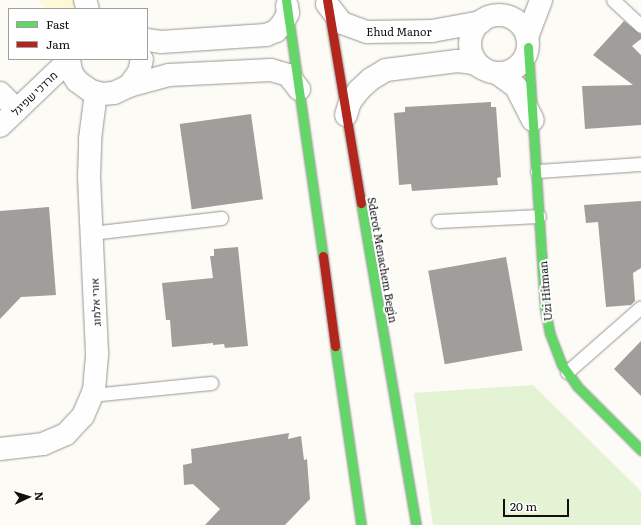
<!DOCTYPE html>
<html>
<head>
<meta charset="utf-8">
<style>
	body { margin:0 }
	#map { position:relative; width:641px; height:525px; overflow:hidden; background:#fcfbf5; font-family:Literata,Heebo,serif }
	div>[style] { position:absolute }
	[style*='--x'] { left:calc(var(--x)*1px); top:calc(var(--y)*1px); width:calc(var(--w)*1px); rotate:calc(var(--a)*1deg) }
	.green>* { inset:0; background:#e3f3d3 }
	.sand>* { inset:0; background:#fdf8d5 }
	.building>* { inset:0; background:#a09e9a; transform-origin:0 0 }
	.roads { filter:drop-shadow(0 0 1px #969693) drop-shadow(0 0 1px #969693) }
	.lane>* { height:13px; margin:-6.5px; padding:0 6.5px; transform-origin:6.5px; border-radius:6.5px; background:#fffefe }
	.street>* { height:22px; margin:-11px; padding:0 11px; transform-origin:11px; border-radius:11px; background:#fffefe }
	.street>.ring { margin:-11px; padding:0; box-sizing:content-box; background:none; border:22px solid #fffefe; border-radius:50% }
	.fast>* { height:9px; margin:-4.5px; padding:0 4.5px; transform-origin:4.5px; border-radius:4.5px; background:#63d668 }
	.jam>* { height:9px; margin:-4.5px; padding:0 4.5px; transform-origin:4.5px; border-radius:4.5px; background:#b3261e }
	span { translate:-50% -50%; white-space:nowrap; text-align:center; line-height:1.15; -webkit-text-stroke:4px #fff; paint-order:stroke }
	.street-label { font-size:11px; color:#101010 }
	.legend { position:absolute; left:8px; top:8px; width:140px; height:52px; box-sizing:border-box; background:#fff; border:1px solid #9f9f9f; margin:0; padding:5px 7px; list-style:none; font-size:12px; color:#101010 }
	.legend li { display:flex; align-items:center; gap:8px; height:20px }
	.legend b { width:20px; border:1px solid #9f9f9f }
	.north { position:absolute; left:8px; top:477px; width:40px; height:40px; -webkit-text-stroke:3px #fff; paint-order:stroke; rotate:86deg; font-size:11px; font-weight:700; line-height:16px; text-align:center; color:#101010 }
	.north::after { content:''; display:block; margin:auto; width:14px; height:18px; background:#101010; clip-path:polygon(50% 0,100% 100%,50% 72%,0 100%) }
	.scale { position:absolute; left:503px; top:499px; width:66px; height:18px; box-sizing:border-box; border:2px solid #101010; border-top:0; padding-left:5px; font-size:12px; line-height:14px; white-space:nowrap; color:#101010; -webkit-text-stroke:3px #fff; paint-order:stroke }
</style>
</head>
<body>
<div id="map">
	<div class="green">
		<div style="clip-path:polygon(533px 385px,641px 491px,641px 525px,433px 525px,414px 393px)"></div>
	</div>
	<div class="sand">
		<div style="clip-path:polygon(39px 0,75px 0,76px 5px,72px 9px,48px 9px)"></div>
	</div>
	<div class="building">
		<div style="clip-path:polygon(624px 21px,641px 34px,641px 39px,632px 46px,641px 55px,641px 125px,585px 129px,582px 86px,633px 85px,593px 55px)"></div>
		<div style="clip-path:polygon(491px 102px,491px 107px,496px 107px,501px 177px,497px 178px,498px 185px,412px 191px,411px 184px,399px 185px,394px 113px,405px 112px,405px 107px)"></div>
		<div style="left:251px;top:114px;width:86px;height:72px;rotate:82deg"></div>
		<div style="clip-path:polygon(641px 201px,641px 268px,633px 273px,635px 301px,631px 305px,606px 307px,598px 222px,586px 223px,584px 205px)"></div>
		<div style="clip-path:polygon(49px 207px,56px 295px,21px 297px,0 319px,0 211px)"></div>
		<div style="clip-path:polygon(238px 247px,248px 346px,225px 348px,224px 344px,213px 345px,213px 343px,172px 347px,170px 320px,166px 320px,162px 283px,213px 278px,210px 256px,214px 256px,214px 249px)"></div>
		<div style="left:506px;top:257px;width:95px;height:79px;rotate:80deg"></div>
		<div style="clip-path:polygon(641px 341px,641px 396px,614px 369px)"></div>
		<div style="clip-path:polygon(289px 433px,288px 439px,301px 436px,304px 460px,307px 459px,310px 499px,285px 525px,205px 525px,220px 509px,193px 484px,184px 485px,183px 465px,192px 463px,191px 449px)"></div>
	</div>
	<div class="roads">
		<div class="lane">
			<div style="--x:613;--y:0;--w:38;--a:43"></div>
			<div style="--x:537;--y:171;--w:104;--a:-3.9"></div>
			<div style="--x:438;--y:221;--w:101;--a:-2.8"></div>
			<div style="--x:91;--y:233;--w:131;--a:-6.6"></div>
			<div style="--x:567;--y:372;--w:98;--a:-41.3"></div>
			<div style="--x:92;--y:395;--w:120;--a:-5.8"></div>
		</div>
		<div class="street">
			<div style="--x:85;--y:0;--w:9;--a:72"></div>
			<div style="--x:327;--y:4;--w:24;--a:52"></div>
			<div style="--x:342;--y:23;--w:27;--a:20"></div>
			<div style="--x:367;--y:32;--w:65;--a:-0.9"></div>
			<div style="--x:432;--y:31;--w:50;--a:-10.4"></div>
			<div class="ring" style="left:470px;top:15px;width:36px;height:36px"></div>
			<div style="--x:527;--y:37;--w:40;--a:-69"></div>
			<div style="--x:147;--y:40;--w:14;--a:8"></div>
			<div style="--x:161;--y:42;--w:105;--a:-3.8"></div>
			<div style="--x:266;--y:35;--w:11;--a:-22"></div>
			<div style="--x:276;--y:31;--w:11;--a:-49"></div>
			<div style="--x:283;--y:23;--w:11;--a:-63"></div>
			<div style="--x:288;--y:13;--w:7;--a:-98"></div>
			<div style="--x:69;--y:59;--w:13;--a:81"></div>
			<div style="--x:71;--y:72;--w:11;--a:56"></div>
			<div style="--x:77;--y:81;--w:17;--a:36"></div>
			<div style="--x:91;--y:91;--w:11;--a:15"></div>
			<div style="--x:102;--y:94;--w:12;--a:-5"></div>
			<div style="--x:114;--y:93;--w:17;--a:-25"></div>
			<div style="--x:129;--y:86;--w:17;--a:-54"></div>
			<div style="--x:139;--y:72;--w:13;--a:-77"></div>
			<div style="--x:497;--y:73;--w:24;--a:36"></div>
			<div style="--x:516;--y:87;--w:37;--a:63"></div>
			<div style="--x:129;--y:86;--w:41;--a:-15.4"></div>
			<div style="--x:169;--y:75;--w:102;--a:-2.8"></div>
			<div style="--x:271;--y:70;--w:18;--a:16"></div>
			<div style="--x:288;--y:75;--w:18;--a:52"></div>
			<div style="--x:0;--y:93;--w:24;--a:45"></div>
			<div style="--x:346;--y:115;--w:14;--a:-73"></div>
			<div style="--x:350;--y:102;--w:15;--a:-53"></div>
			<div style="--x:359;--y:90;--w:16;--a:-43"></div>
			<div style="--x:371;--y:79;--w:17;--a:-31"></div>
			<div style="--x:386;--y:70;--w:72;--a:-7.2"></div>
			<div style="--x:457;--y:61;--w:16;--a:7"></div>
			<div style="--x:473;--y:63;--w:13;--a:29"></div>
			<div style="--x:0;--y:126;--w:95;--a:-43.7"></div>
			<div style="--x:0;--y:449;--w:43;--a:-6.6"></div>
			<div style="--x:43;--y:444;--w:25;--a:-23"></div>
			<div style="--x:66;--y:434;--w:25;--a:-47"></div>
			<div style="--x:83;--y:416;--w:28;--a:-67"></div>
			<div style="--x:94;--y:390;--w:37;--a:-85"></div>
			<div style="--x:97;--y:353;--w:177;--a:-92.6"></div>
			<div style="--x:89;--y:176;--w:37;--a:-88"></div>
			<div style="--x:90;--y:139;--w:46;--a:-82.6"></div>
		</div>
		<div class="fast">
			<div style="--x:286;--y:0;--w:259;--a:81.8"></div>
			<div style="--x:528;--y:47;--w:263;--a:86.3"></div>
			<div style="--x:545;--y:309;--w:25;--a:79"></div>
			<div style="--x:550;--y:334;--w:33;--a:69"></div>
			<div style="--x:562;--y:365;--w:26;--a:54"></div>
			<div style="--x:577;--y:386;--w:91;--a:45"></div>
			<div style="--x:361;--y:203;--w:327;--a:80.3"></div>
			<div style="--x:335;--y:346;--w:181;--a:81.7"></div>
		</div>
		<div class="jam">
			<div style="--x:327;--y:0;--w:206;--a:80.5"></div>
			<div style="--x:323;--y:256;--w:91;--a:82.4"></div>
		</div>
	</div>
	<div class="street-label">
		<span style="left:399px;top:31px">Ehud Manor</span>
		<span style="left:34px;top:93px;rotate:-44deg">מרדכי שפיגל</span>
		<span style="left:383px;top:260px;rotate:80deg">Sderot Menachem Begin</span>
		<span style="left:545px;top:291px;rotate:-95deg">Uzi Hitman</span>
		<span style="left:95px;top:302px;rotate:-93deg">אורי אלמוג</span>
	</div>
	<ul class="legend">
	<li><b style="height:5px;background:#63d668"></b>Fast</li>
	<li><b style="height:5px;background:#b3261e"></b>Jam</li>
	</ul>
	<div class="north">N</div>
	<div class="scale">20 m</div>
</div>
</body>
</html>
